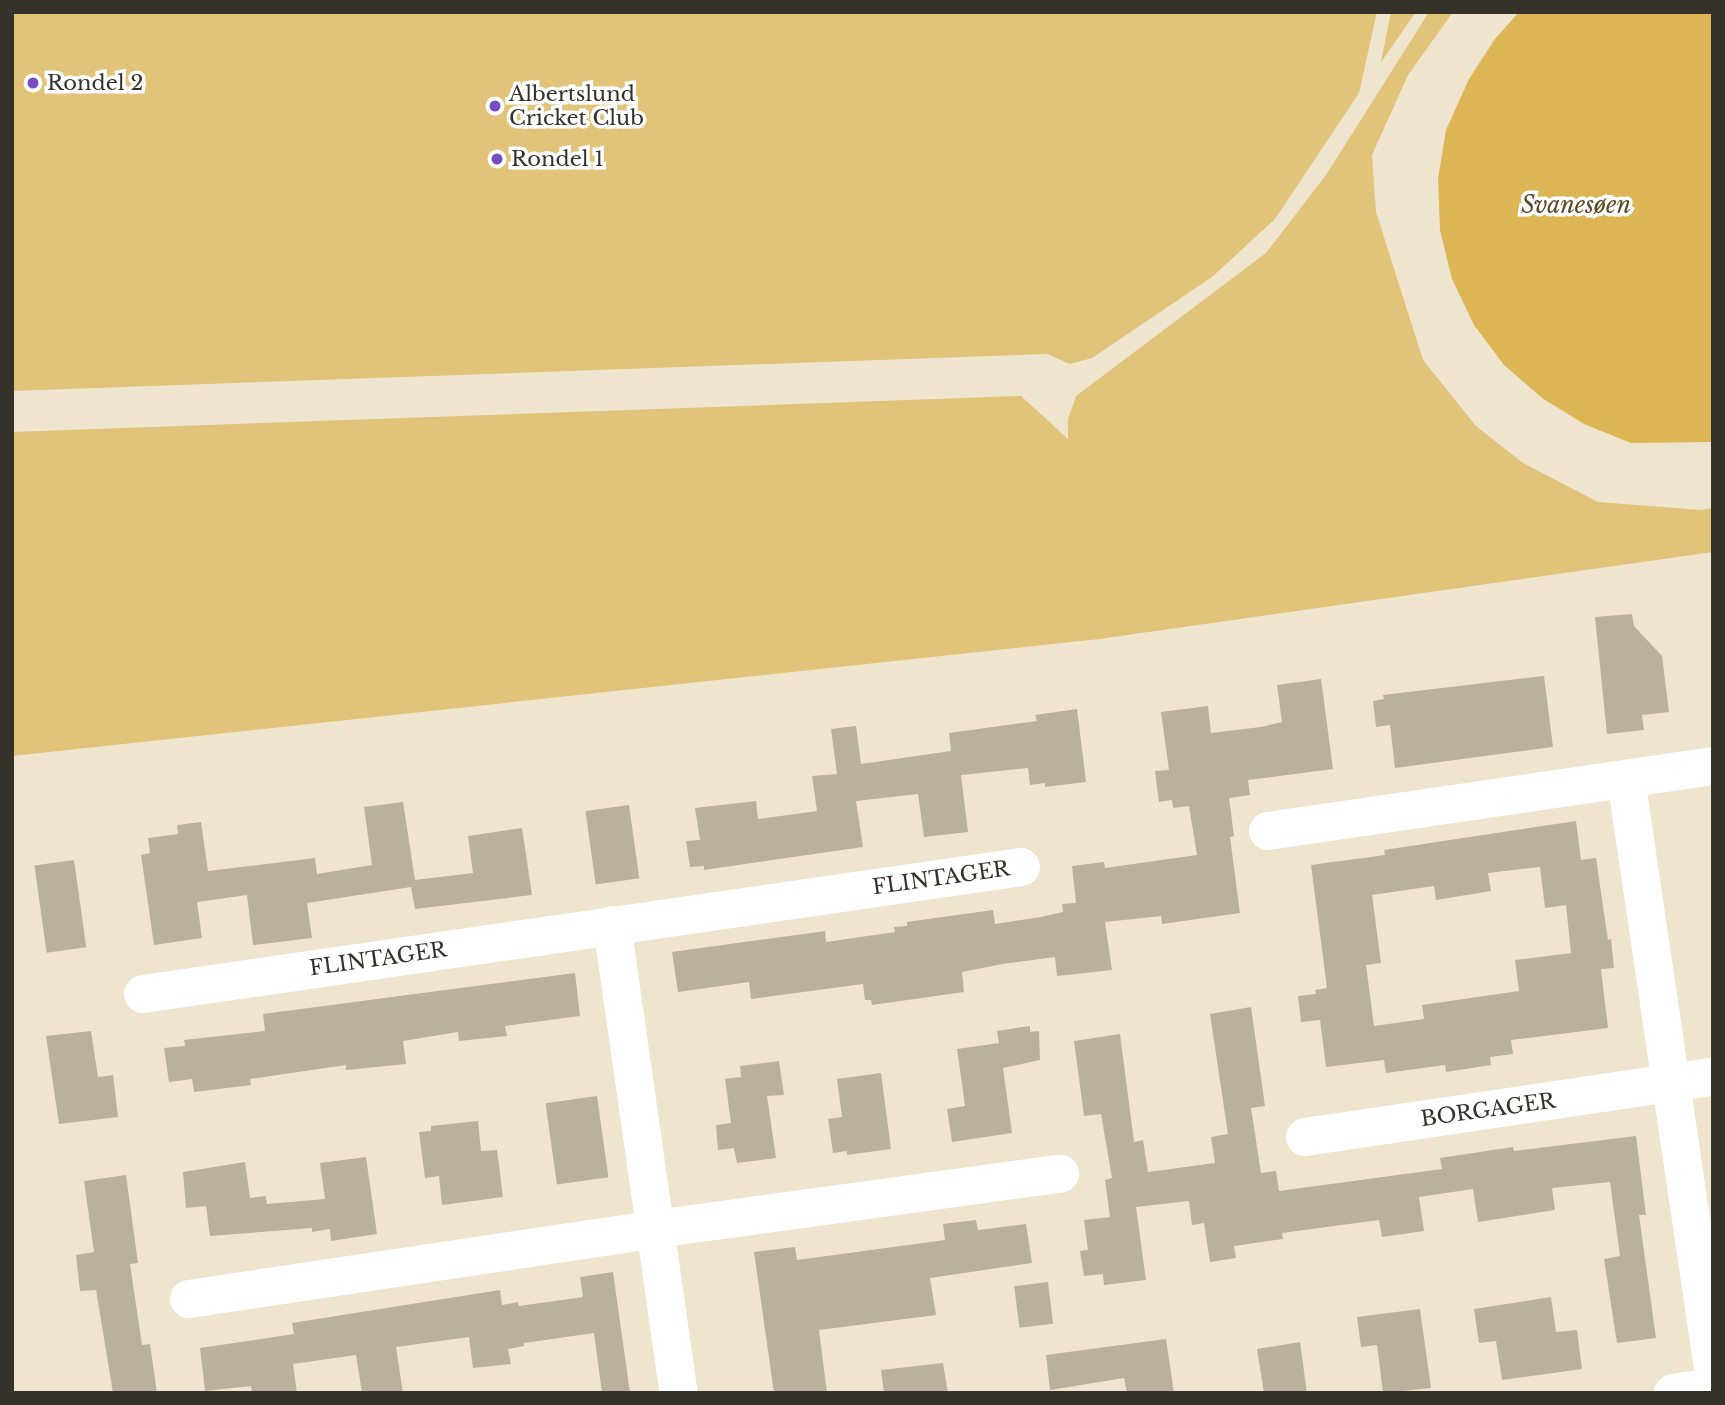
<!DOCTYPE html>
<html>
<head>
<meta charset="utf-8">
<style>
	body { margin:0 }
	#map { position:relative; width:1725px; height:1405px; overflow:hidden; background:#efe5cf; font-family:"Libre Baskerville",serif }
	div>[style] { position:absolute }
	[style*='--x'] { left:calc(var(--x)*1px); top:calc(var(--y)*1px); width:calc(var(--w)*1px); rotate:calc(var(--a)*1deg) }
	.green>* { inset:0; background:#e1c379 }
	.water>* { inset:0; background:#dcb655 }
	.building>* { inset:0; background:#bab19c; transform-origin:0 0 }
	.minor>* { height:38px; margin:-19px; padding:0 19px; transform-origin:19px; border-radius:19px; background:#fff }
	.dots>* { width:19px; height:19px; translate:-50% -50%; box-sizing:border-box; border:4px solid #fff; border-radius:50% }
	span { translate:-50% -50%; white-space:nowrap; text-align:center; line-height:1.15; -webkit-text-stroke:7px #fff; paint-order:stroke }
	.poi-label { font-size:21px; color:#353229 }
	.left { translate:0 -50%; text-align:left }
	.street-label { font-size:21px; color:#353229 }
	.water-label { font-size:23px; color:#594820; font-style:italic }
	.frame { position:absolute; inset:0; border:14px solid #353229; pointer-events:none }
</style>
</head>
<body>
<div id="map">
	<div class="green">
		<div style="clip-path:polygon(12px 12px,1377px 12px,1359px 93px,1275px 219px,1212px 277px,1092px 358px,1070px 364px,1047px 354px,12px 391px)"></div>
		<div style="clip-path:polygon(1391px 12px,1416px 12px,1381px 62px)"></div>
		<div style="clip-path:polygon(1429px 12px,1453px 12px,1408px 75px,1372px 155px,1376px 212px,1423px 360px,1476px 426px,1523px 463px,1598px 502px,1701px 510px,1713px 508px,1713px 552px,1099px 639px,12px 756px,12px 432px,1021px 396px,1068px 439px,1068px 419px,1076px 396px,1266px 253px,1326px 175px)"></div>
	</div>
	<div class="water">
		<div style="clip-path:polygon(1519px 12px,1713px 12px,1713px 442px,1631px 443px,1584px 424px,1542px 398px,1504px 365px,1474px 325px,1452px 279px,1440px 230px,1438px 179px,1446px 130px,1469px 79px,1495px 39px)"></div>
	</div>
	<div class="building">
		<div style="clip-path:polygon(1632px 614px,1634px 626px,1662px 656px,1669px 712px,1642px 715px,1644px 730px,1607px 734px,1595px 617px)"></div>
		<div style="clip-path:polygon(1544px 676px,1553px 747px,1395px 768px,1390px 725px,1376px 727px,1373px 701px,1384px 699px,1383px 695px)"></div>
		<div style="clip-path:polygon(1321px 679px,1333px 769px,1248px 780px,1250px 795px,1229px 798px,1234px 836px,1230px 837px,1240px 913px,1162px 924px,1161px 916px,1105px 922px,1112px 970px,1057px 976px,1055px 957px,1002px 964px,962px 972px,964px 992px,872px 1005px,871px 1000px,865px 1000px,863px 984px,751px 999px,749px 982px,678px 992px,672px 952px,825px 931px,826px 942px,895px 932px,894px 927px,907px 926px,907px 922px,993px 910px,995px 924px,1041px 917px,1063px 912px,1062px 904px,1076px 903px,1072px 866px,1104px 862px,1105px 868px,1197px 855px,1189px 806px,1173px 808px,1172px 800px,1159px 802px,1155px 771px,1169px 770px,1161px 712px,1208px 706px,1211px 733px,1261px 727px,1282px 722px,1277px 685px)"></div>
		<div style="clip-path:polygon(1077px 709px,1086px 782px,1045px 787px,1045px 783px,1030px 785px,1028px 768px,961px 775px,968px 832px,924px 837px,918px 794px,856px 801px,863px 847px,704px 870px,704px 866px,690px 867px,686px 841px,700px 840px,695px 808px,756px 801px,758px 819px,817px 811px,812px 776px,837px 774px,831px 729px,856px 726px,861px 764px,951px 751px,949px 733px,1037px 721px,1035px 715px)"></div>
		<div style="clip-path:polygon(403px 802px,415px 880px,473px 873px,468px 836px,522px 828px,532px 895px,415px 909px,411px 887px,307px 903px,312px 938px,253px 945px,247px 895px,197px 902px,202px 938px,154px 945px,141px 855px,150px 853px,148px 838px,178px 834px,177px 825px,201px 822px,208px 871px,315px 858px,317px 874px,372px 865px,364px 807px)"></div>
		<div style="left:629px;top:805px;width:74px;height:44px;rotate:82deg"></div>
		<div style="clip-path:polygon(evenodd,1576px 821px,1581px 860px,1596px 858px,1608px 940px,1611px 939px,1614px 968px,1601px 969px,1608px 1028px,1511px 1040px,1513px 1054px,1490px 1057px,1491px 1065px,1446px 1072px,1445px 1065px,1386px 1073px,1384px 1060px,1326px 1067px,1320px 1020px,1301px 1022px,1298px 996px,1316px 994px,1315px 990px,1327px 988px,1311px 865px,1385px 855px,1384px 850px,1576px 821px,1540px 867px,1545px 908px,1566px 905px,1571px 953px,1515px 960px,1519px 991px,1422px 1005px,1424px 1019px,1374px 1026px,1366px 965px,1381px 963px,1372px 895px,1434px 886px,1436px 900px,1491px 891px,1488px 873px,1540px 867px)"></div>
		<div style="left:74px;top:860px;width:88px;height:40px;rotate:82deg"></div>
		<div style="clip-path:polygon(575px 973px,580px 1016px,505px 1026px,507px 1036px,459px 1041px,458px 1032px,403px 1041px,406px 1064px,346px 1070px,346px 1065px,250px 1079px,251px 1085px,194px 1092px,192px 1079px,169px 1082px,164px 1048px,185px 1046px,184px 1040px,265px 1031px,263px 1014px)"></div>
		<div style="clip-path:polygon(1251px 1007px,1265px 1106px,1251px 1108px,1261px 1173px,1276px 1171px,1279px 1191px,1442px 1169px,1440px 1158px,1513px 1147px,1514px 1151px,1636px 1136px,1646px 1215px,1639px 1215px,1656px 1338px,1617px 1343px,1604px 1259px,1620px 1256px,1610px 1182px,1552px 1188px,1555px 1210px,1478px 1222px,1473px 1189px,1419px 1197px,1424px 1231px,1382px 1237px,1379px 1220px,1282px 1233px,1283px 1239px,1234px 1246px,1236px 1258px,1210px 1262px,1204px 1223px,1192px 1225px,1189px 1201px,1136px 1207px,1146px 1280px,1104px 1285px,1103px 1274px,1084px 1276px,1080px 1251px,1088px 1250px,1084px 1220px,1110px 1217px,1105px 1180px,1112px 1178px,1101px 1114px,1084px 1116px,1074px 1041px,1120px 1034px,1134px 1142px,1143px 1140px,1148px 1172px,1215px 1163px,1211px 1137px,1228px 1134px,1210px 1014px)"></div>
		<div style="clip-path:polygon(1030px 1026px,1030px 1032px,1039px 1031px,1040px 1060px,1003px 1068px,1012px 1133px,952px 1142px,947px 1109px,965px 1106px,957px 1049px,999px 1043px,997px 1031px)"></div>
		<div style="clip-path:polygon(91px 1031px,98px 1077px,113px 1075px,118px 1117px,59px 1124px,46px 1036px)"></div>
		<div style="clip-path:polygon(779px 1061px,784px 1095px,767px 1096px,776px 1158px,737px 1163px,734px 1148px,718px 1150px,716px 1125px,731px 1123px,725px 1079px,741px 1077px,740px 1066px)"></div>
		<div style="clip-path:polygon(881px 1073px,891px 1149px,847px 1155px,847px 1151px,833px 1153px,828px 1119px,842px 1117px,837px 1079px)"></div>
		<div style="left:597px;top:1096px;width:82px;height:52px;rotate:82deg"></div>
		<div style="clip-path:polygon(478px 1121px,481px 1151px,497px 1150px,503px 1197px,442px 1205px,439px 1176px,425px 1178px,419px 1132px,431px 1131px,431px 1126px)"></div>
		<div style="clip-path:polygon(366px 1157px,377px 1234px,331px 1241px,330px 1229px,312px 1232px,312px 1228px,210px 1236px,206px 1206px,186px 1208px,183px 1172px,245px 1162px,250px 1198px,266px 1196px,267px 1204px,325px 1199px,320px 1163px)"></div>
		<div style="clip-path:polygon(126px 1175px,138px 1263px,130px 1264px,142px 1345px,150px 1344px,157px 1393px,113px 1393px,96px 1290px,80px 1291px,76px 1255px,94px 1252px,84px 1181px)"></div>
		<div style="clip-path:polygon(976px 1220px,978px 1230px,1026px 1224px,1032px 1263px,930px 1278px,936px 1315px,819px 1330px,827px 1393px,774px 1393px,754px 1252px,795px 1247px,797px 1260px,945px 1240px,943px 1224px)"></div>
		<div style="clip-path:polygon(613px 1272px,630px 1393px,602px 1393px,594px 1333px,524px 1343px,524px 1346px,508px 1349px,511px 1364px,473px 1368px,469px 1337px,396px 1347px,403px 1393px,362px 1393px,356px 1355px,293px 1364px,297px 1393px,252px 1393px,251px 1386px,205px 1391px,200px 1348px,294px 1334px,292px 1323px,500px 1290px,502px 1305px,518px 1302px,519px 1306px,583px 1297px,580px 1277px)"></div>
		<div style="left:1048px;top:1282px;width:42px;height:34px;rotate:83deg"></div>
		<div style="clip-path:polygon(1551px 1297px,1556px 1332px,1577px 1330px,1582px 1369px,1502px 1380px,1496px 1341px,1479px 1343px,1474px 1309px)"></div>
		<div style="clip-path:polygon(1420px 1309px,1431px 1388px,1383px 1393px,1377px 1345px,1361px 1347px,1357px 1317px)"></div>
		<div style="clip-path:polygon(1166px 1339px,1174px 1393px,1127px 1393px,1124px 1378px,1050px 1390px,1046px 1355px)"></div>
		<div style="clip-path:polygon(1300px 1342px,1307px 1393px,1264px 1393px,1257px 1349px)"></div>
		<div style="clip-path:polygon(943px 1363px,948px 1393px,884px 1393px,881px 1370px)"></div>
	</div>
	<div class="minor">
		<div style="--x:1626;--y:779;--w:595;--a:81.6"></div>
		<div style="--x:1268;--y:831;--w:450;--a:-8.3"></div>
		<div style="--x:612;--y:925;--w:473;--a:81.9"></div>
		<div style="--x:143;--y:994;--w:887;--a:-8.23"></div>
		<div style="--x:1305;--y:1137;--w:412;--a:-8.4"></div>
		<div style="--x:189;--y:1299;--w:472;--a:-8.5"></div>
		<div style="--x:656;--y:1229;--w:408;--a:-7.8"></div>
		<div style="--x:1673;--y:1393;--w:40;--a:-8.5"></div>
	</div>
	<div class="dots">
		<div style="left:33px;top:83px;background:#794bc3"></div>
		<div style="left:495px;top:106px;background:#794bc3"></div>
		<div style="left:497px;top:159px;background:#794bc3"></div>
	</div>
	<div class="poi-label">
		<span class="left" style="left:47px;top:83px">Rondel 2</span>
		<span class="left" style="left:509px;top:106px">Albertslund<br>Cricket Club</span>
		<span class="left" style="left:511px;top:159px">Rondel 1</span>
	</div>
	<div class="street-label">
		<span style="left:941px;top:878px;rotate:-8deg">FLINTAGER</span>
		<span style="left:378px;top:959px;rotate:-8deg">FLINTAGER</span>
		<span style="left:1488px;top:1110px;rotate:-8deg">BORGAGER</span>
	</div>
	<div class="water-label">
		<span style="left:1576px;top:205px">Svanesøen</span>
	</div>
	<div class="frame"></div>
</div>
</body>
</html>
